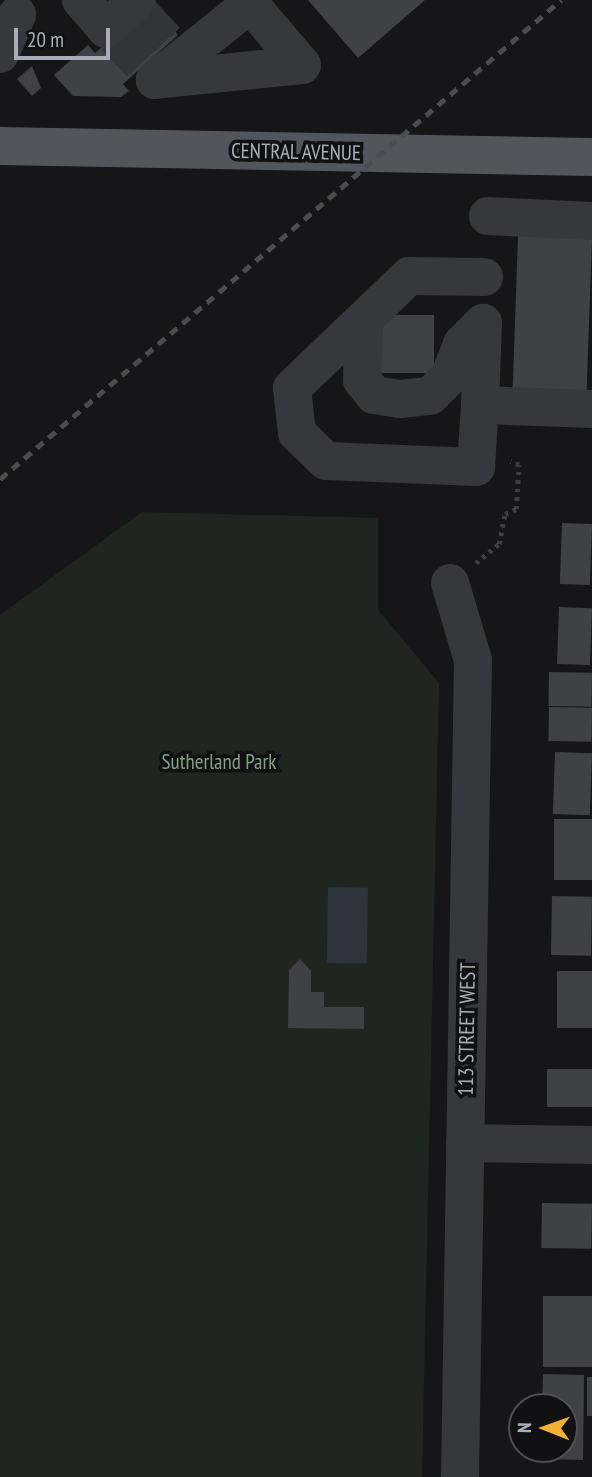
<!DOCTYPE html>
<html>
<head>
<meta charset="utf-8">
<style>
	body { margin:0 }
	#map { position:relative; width:592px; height:1477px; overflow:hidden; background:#161618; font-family:"PT Sans Narrow",sans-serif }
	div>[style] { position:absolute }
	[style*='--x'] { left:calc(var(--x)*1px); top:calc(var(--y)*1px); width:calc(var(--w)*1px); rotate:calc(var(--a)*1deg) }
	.green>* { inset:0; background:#1e261f }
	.water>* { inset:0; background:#2c353c; transform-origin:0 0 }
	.building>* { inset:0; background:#404145; transform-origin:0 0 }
	.minor-tunnel>* { height:38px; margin-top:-19px; transform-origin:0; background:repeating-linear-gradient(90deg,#333438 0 38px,transparent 0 57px) }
	.path>* { height:4.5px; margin-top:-2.25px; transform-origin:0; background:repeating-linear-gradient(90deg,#3d3f44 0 3.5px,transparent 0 8.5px) }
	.minor>* { height:38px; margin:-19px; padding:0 19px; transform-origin:19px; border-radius:19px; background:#37383d }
	.major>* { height:38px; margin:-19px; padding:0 19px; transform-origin:19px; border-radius:19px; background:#53555c }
	.rail>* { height:5px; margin-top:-2.5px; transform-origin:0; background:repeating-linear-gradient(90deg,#4a4c52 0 9px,transparent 0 16px) }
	span { translate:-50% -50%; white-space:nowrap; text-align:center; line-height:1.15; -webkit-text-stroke:7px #111113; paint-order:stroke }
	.street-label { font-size:21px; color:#a8adb8 }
	.park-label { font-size:21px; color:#7fa381 }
	.north { position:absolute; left:508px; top:1393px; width:70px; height:70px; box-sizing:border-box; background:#111113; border:2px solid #4d4f55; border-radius:50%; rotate:271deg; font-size:19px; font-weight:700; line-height:28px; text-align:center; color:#a8adb8 }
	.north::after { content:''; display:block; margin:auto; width:24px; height:32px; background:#f2b134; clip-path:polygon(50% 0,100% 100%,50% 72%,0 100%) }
	.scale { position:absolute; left:14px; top:28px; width:96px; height:32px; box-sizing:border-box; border:4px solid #a8adb8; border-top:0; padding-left:9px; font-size:21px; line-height:24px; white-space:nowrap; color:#a8adb8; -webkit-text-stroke:5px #111113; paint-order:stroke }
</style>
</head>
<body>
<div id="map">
	<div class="green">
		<div style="clip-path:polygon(142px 512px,378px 518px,378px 610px,439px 683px,422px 1477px,0 1477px,0 615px)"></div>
	</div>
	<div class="water">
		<div style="left:328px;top:887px;width:40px;height:76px;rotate:1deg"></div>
	</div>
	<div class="building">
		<div style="clip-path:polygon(308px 0,425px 0,358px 58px)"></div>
		<div style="clip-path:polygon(151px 4px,178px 35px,123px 84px,129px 91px,121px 97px,73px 96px,54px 75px,88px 45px,95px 53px)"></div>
		<div style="clip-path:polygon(32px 66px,41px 88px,32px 96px,17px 79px)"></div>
		<div style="left:518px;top:236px;width:74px;height:152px;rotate:2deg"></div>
		<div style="left:376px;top:315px;width:58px;height:58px"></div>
		<div style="left:562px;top:523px;width:30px;height:61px;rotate:2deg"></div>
		<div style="left:559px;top:607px;width:33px;height:57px;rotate:2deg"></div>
		<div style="left:549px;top:672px;width:43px;height:34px;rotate:1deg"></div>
		<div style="left:549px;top:707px;width:43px;height:34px;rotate:1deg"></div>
		<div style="left:555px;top:752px;width:37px;height:62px;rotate:2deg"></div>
		<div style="left:554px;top:819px;width:38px;height:61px"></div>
		<div style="left:552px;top:896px;width:40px;height:59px;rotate:1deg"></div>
		<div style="clip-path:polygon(300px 959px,311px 971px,311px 992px,324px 992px,324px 1007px,364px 1007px,364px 1029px,288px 1028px,289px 970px)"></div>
		<div style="left:557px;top:971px;width:35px;height:57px"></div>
		<div style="left:547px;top:1069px;width:45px;height:38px"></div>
		<div style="left:542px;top:1203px;width:50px;height:45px;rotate:1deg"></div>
		<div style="left:543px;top:1296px;width:49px;height:71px"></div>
		<div style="clip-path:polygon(543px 1374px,584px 1375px,583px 1460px,541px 1459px,541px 1449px,564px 1449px,564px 1407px,542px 1407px)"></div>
		<div style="left:587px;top:1377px;width:5px;height:39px"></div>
	</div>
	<div class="minor-tunnel">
		<div style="--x:140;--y:13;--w:42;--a:46.9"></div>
		<div style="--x:115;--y:36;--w:41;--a:47"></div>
	</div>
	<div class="path">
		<div style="--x:476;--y:563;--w:30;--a:-40"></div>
		<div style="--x:499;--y:544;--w:31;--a:-79"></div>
		<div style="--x:505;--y:514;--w:12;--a:-24"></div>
		<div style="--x:516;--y:509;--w:44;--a:-86.1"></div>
		<div style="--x:519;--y:465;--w:9;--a:-162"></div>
	</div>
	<div class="minor">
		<div style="--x:81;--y:0;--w:38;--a:49"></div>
		<div style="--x:106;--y:29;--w:42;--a:-43.1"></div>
		<div style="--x:246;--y:0;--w:6;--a:45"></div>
		<div style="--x:250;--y:4;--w:80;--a:49.6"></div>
		<div style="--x:302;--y:65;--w:148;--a:174.2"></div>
		<div style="--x:155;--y:80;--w:122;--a:-38.7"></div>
		<div style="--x:0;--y:54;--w:43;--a:-66.4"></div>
		<div style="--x:488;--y:216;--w:104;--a:2.8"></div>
		<div style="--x:364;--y:320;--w:60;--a:91.9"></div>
		<div style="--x:362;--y:380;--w:19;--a:51"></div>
		<div style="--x:374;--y:395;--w:26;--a:9"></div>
		<div style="--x:400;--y:399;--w:30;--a:-6"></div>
		<div style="--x:430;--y:396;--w:27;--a:-45"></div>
		<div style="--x:449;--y:377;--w:35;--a:-68"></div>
		<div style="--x:462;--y:344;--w:30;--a:-45"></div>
		<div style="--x:483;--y:323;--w:82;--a:92.1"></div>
		<div style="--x:480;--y:405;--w:112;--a:2"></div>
		<div style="--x:480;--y:405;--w:62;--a:93.7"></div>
		<div style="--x:476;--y:467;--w:150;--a:-177.7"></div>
		<div style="--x:326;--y:461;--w:40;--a:-136"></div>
		<div style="--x:297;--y:433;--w:45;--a:-96.3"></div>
		<div style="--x:292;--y:388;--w:162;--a:-43.7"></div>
		<div style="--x:409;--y:276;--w:75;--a:0.8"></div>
		<div style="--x:450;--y:583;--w:80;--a:73.4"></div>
		<div style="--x:473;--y:660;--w:817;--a:90.91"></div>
		<div style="--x:465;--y:1143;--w:127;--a:0.9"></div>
	</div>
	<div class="major">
		<div style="--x:0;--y:146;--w:592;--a:1.06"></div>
	</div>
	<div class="rail">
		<div style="--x:0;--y:479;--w:738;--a:-40.49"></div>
	</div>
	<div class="street-label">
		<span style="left:296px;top:152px;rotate:1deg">CENTRAL AVENUE</span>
		<span style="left:467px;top:1029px;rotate:-89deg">113 STREET WEST</span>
	</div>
	<div class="park-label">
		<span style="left:219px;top:762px">Sutherland Park</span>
	</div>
	<div class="north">N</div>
	<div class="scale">20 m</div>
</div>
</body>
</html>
